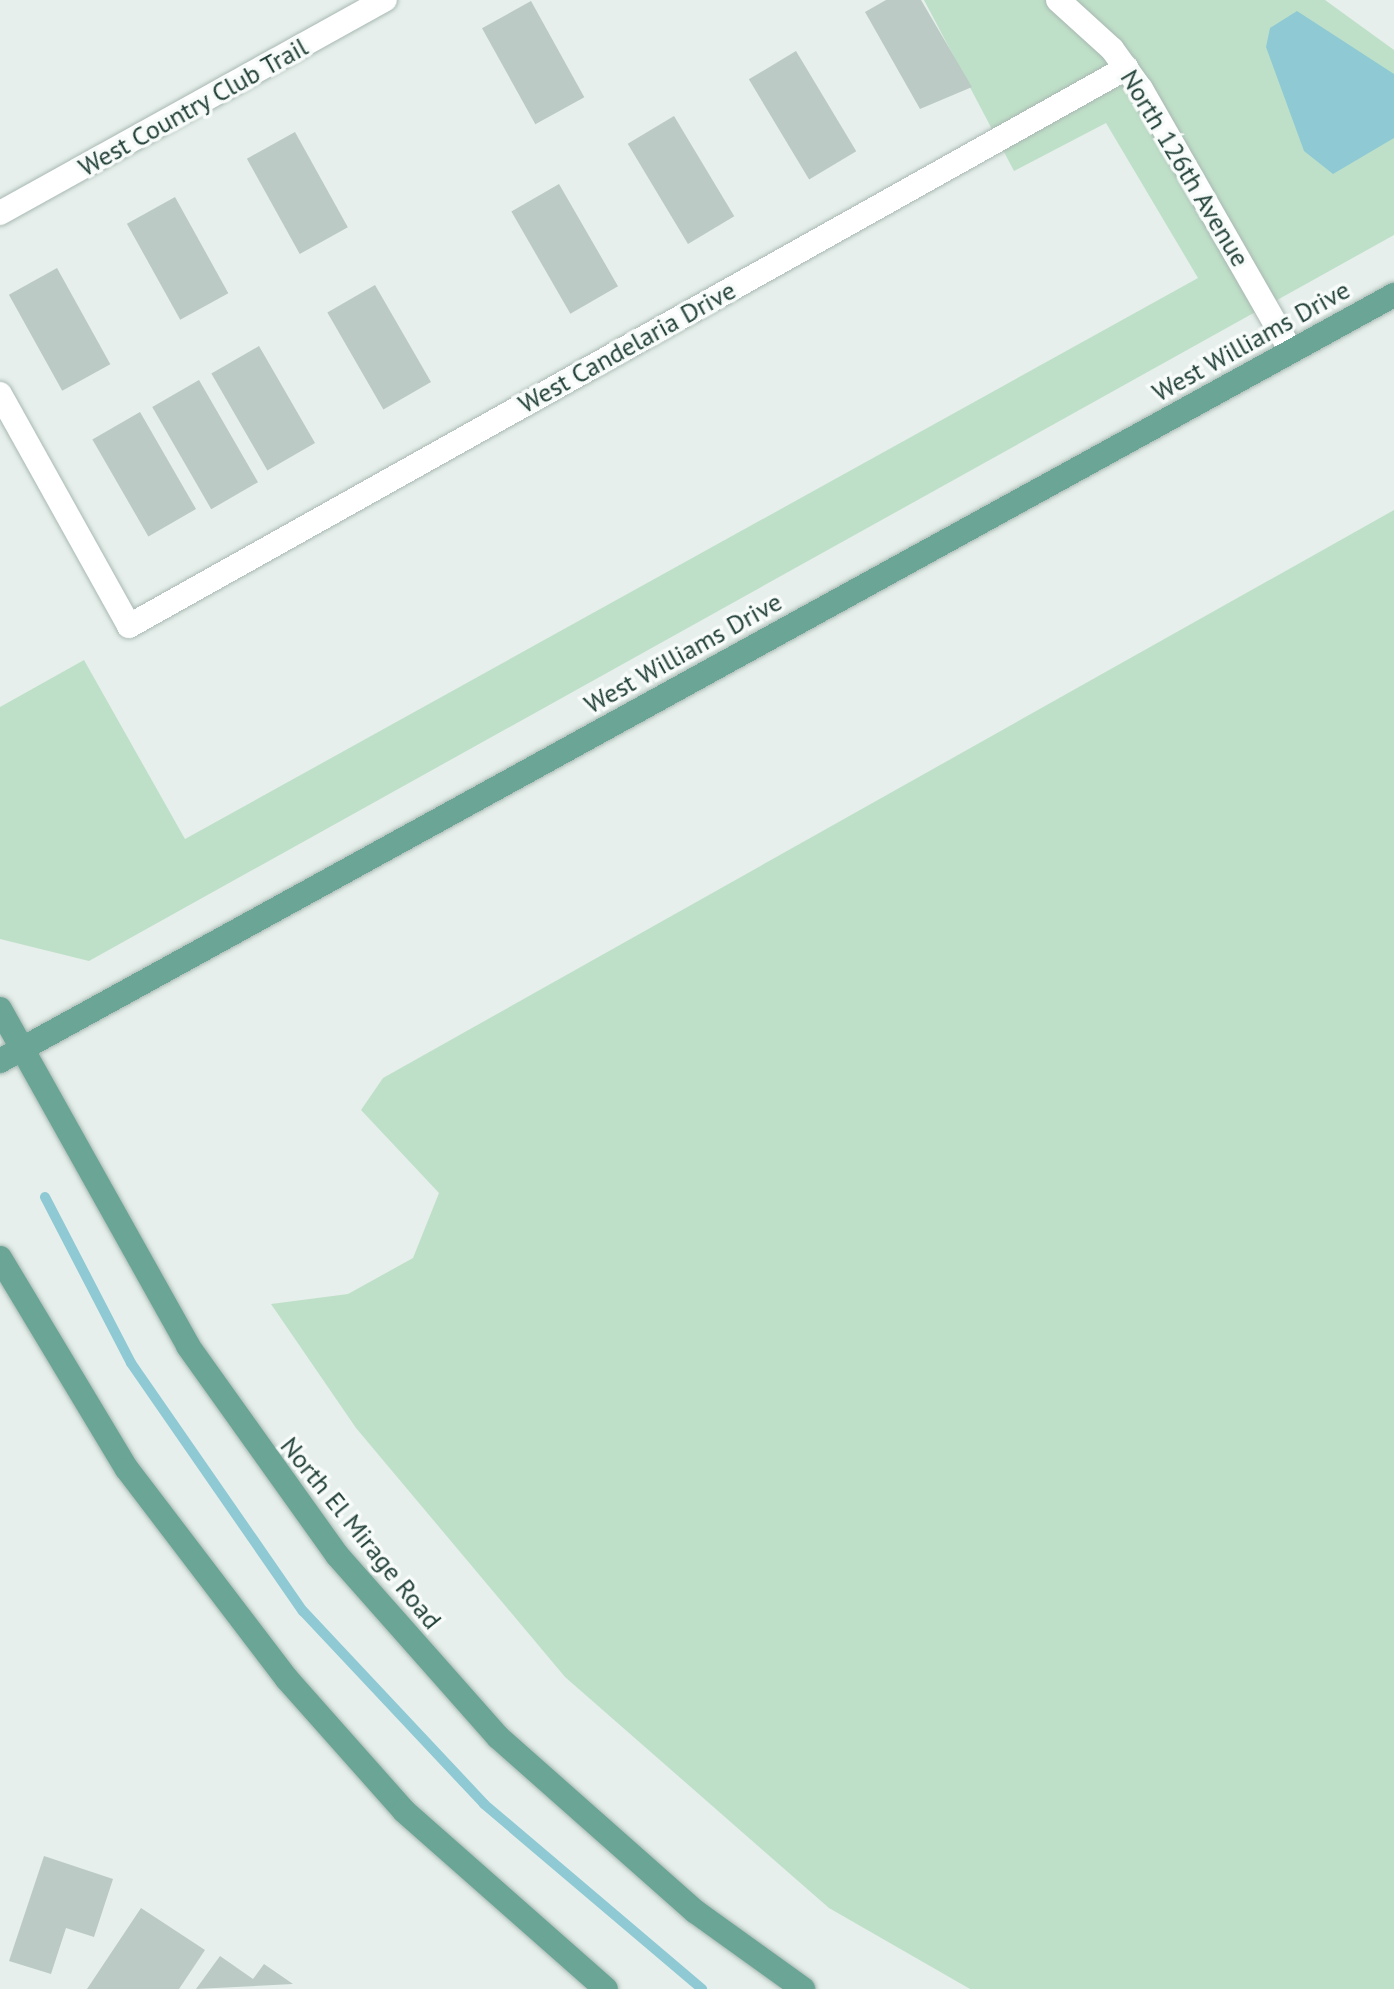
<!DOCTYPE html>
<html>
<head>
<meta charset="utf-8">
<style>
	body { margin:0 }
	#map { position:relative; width:1394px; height:1989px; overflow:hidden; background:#e6efeb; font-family:"PT Sans",sans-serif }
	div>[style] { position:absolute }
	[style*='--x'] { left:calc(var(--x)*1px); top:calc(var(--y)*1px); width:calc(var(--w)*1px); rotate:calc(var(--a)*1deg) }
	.green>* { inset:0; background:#bfe0c8 }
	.water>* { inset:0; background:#8ec9d4 }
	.stream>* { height:10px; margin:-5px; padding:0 5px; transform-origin:5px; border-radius:5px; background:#8ec9d4 }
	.building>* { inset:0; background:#bbcac4; transform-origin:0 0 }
	.roads { filter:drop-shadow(0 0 2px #a8b8b2) drop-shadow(0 0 2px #a8b8b2) }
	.minor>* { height:24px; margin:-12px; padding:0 12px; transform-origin:12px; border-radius:12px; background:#fff }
	.major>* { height:24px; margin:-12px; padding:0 12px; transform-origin:12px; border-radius:12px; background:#6aa596 }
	span { translate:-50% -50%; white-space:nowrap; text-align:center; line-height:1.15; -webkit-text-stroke:7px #f7fbf9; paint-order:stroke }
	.street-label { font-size:26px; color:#24423a }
</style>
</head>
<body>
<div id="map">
	<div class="green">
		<div style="clip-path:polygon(924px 0,1325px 0,1394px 50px,1394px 235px,89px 961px,0 939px,0 707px,84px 660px,185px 839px,1198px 278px,1106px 123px,1014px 171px)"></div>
		<div style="clip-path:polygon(1394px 510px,1394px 1989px,970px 1989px,829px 1908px,565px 1677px,356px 1428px,271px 1304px,348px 1294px,413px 1258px,439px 1193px,361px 1110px,383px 1078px)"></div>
	</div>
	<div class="water">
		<div style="clip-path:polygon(1297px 11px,1394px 74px,1394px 138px,1333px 174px,1304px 151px,1266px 47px,1270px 28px)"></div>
	</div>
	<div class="stream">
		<div style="--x:45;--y:1197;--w:187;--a:62.6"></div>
		<div style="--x:131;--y:1363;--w:302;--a:55.3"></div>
		<div style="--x:303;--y:1611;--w:265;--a:46.8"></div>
		<div style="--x:484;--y:1804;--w:286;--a:40.3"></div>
	</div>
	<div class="building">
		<div style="clip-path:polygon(886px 0,921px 0,972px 87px,920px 109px,865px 12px)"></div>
		<div style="left:531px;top:1px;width:110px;height:56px;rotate:61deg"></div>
		<div style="left:796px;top:51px;width:117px;height:55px;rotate:59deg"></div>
		<div style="left:674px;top:116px;width:117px;height:54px;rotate:59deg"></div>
		<div style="left:295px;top:132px;width:109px;height:55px;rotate:61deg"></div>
		<div style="left:559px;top:184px;width:118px;height:55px;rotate:60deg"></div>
		<div style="left:175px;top:197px;width:110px;height:55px;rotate:61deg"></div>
		<div style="left:57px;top:268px;width:110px;height:55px;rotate:61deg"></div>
		<div style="left:375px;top:285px;width:112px;height:55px;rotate:60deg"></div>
		<div style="left:259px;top:346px;width:112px;height:55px;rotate:60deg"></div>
		<div style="left:199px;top:380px;width:118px;height:54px;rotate:60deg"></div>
		<div style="left:140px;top:412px;width:112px;height:55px;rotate:60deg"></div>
		<div style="clip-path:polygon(44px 1856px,113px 1879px,94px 1937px,66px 1928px,51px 1974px,9px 1961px)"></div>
		<div style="clip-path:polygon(141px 1908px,205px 1950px,179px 1989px,87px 1989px)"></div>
		<div style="clip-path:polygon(220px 1956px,253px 1979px,264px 1964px,293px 1984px,196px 1989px)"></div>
	</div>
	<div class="roads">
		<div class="minor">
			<div style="--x:1058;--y:0;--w:73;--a:42.2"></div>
			<div style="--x:1112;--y:49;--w:49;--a:54.1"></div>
			<div style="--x:1141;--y:89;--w:302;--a:60.2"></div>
			<div style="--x:0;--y:213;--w:440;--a:-29"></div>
			<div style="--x:0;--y:394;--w:265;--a:60.9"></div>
			<div style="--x:129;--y:626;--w:1143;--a:-29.23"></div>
		</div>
		<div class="major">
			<div style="--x:0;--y:1009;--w:386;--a:60.8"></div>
			<div style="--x:188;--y:1346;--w:257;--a:54.5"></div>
			<div style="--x:337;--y:1555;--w:243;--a:48.5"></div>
			<div style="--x:498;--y:1737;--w:264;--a:41.5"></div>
			<div style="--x:696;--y:1912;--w:132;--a:35.7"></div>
			<div style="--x:0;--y:1061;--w:1591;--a:-28.79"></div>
			<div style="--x:0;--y:1258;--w:246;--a:59"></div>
			<div style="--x:127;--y:1469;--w:264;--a:52.7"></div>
			<div style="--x:287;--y:1679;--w:176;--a:48.4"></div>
			<div style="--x:404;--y:1811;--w:269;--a:41.4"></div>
		</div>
	</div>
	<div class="street-label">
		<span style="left:193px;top:107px;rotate:-29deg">West Country Club Trail</span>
		<span style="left:1185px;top:168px;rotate:59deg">North 126th Avenue</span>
		<span style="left:1251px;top:341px;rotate:-29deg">West Williams Drive</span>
		<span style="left:627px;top:347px;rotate:-29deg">West Candelaria Drive</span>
		<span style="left:683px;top:653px;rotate:-29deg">West Williams Drive</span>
		<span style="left:361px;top:1533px;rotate:51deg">North El Mirage Road</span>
	</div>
</div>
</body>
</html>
